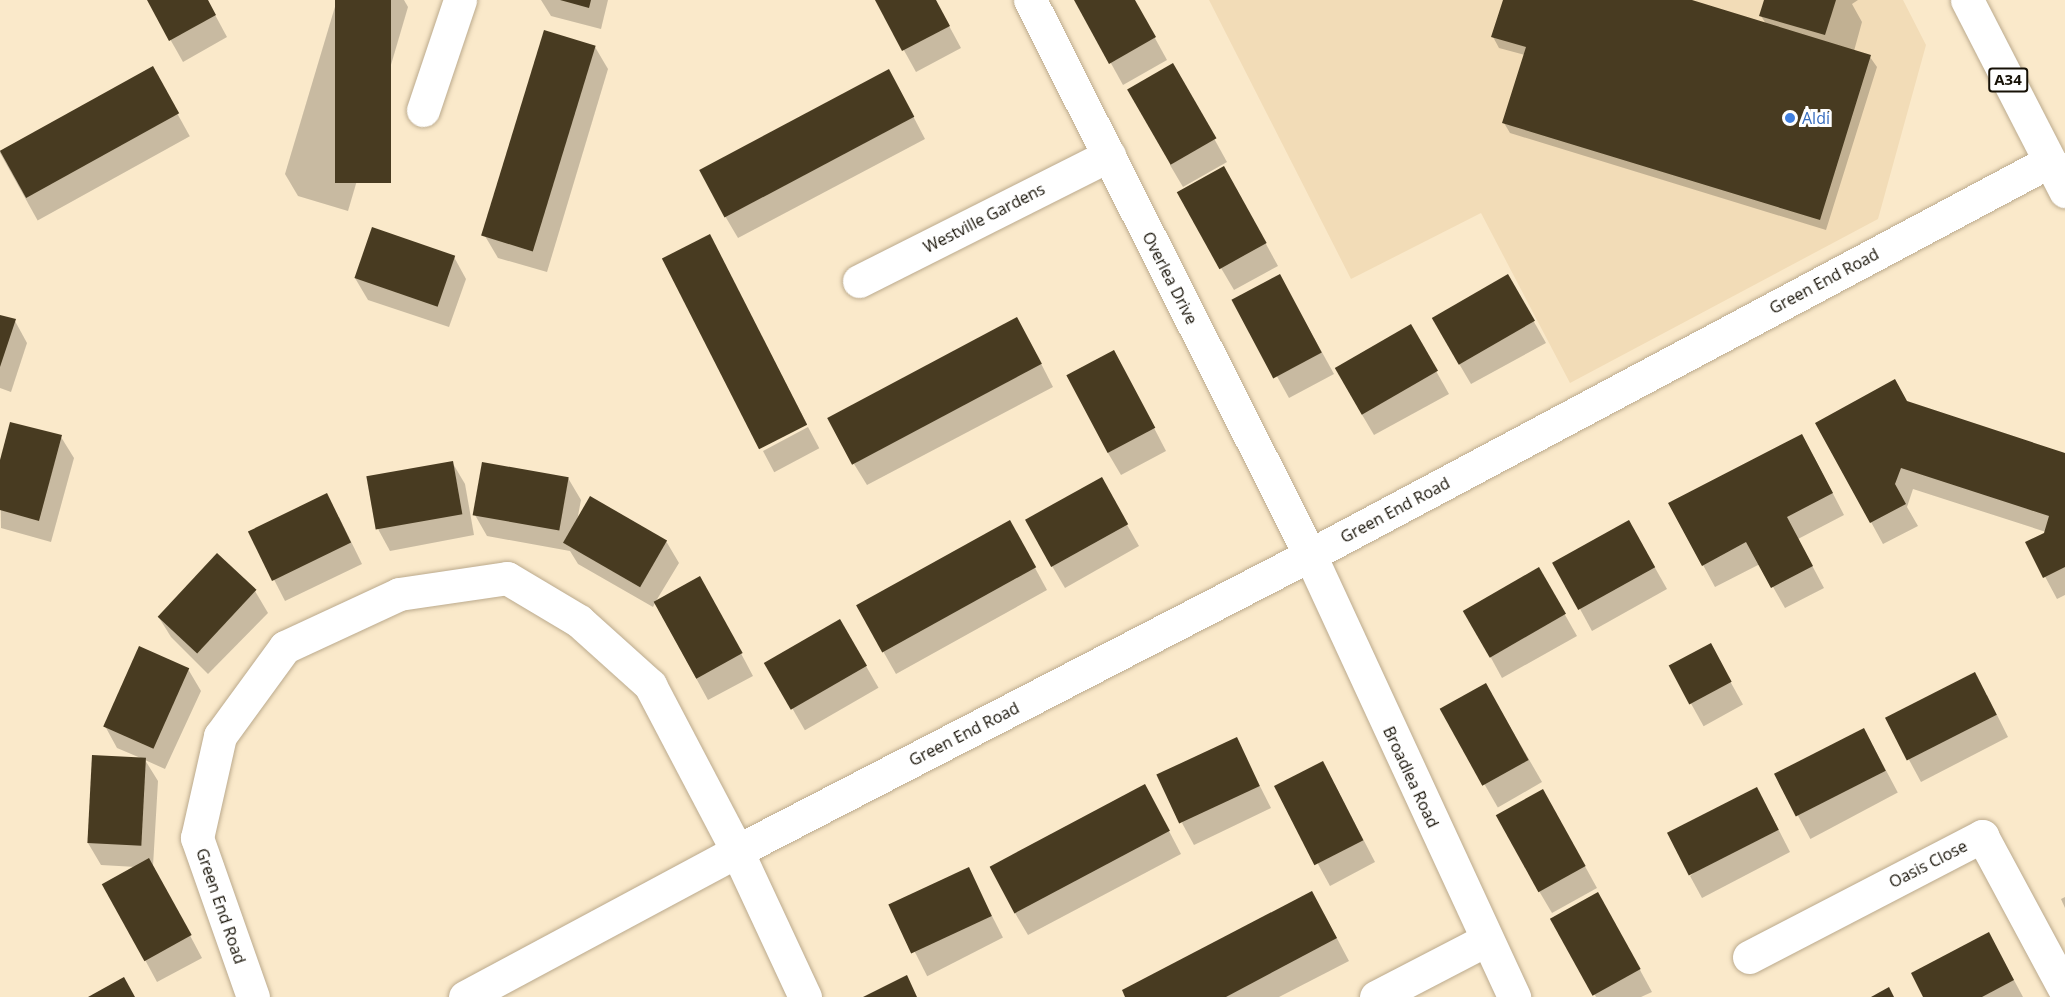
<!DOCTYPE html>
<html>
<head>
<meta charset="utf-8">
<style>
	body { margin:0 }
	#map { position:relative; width:2065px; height:997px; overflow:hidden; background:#fae9ca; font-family:"Open Sans",sans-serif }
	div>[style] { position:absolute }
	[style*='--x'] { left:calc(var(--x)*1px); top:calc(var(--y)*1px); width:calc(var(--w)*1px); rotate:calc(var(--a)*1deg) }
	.built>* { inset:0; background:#f2dcb7 }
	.shadow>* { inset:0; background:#0003; transform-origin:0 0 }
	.building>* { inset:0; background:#483b21; transform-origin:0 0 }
	.roads { filter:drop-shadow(0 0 2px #bbaa8d) drop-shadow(0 0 2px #bbaa8d) }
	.minor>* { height:33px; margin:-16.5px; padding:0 16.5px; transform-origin:16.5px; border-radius:16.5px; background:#fff }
	.trunk>* { height:33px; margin:-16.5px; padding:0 16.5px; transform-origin:16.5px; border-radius:16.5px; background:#fff }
	.dots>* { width:16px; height:16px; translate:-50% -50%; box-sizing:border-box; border:3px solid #fff; border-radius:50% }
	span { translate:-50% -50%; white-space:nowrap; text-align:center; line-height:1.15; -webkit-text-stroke:6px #fff; paint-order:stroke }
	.shield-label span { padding:2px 4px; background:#fff; border:2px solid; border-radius:4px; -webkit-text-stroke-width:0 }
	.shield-label { font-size:15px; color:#161106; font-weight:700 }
	.shop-label { font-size:16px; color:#366cbe }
	.left { translate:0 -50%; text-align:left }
	.street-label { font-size:16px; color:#161106 }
</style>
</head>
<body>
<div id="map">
	<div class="built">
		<div style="clip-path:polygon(1209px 0,1903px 0,1926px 45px,1878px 219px,1570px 383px,1481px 213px,1351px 279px)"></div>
	</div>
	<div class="shadow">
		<div style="clip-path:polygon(148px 0,207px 0,227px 37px,183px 62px)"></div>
		<div style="clip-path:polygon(337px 0,404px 0,408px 7px,348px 211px,298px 196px,285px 174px)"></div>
		<div style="clip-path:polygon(541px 0,608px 0,601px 29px,551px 16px)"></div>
		<div style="clip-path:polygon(876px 0,935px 0,961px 48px,916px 72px)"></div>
		<div style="clip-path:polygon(1076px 0,1134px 0,1167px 60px,1123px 85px)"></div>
		<div style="clip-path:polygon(1504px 0,1687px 0,1766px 24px,1761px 16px,1766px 0,1858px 0,1852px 4px,1862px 22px,1854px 51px,1870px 57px,1877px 67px,1826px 230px,1510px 133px,1504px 123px,1525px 55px,1499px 48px,1493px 37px)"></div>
		<div style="clip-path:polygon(595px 47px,608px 69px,547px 272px,498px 258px,485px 236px)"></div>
		<div style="left:152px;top:68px;width:78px;height:174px;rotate:61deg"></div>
		<div style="clip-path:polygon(1185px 86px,1227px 162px,1183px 187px,1170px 165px)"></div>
		<div style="clip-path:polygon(901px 93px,925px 139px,738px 238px,725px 216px)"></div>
		<div style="clip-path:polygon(1236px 189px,1278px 266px,1234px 290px,1221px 268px)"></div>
		<div style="clip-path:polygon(709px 236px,807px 424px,760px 448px)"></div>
		<div style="clip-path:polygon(454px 257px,466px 279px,449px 327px,368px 300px,355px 278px)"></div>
		<div style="clip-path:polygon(1508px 276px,1546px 343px,1471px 384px,1458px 362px)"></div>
		<div style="clip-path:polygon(1292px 298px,1334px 374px,1289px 398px,1235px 301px)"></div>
		<div style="clip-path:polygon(0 316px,15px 321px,27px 343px,11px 392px,0 388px)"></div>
		<div style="clip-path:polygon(1029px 340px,1053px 387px,867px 485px,854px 464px)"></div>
		<div style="clip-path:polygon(1423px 348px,1449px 394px,1374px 435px,1361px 413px)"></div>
		<div style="clip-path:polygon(1126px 374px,1166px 451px,1121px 475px,1108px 453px)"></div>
		<div style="clip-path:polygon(1907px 403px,2065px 454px,2065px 595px,2057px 599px,2027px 543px,2046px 532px,1913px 489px,1907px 507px,1918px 526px,1883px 544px,1817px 423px)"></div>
		<div style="left:808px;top:427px;width:24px;height:51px;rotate:62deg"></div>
		<div style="clip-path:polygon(61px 437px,74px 458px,51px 542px,1px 528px,0 464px)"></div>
		<div style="clip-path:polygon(1814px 457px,1844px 515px,1798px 539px,1824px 588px,1785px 608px,1760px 564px,1715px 587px,1703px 565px)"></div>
		<div style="clip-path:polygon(452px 462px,465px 484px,474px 535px,390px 551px,378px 529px)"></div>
		<div style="clip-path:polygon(568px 478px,581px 500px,577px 521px,666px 541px,679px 563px,656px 601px,712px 599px,753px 676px,708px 700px,655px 603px,653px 607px,578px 564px,570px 551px,487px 536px,475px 515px)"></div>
		<div style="clip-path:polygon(1101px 479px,1139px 546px,1065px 588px,1052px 566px)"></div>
		<div style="clip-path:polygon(339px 517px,362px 564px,285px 601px,250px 533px)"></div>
		<div style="clip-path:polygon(1641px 543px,1667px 589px,1592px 631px,1580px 609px)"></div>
		<div style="clip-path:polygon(1022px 544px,1047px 590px,896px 674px,858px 607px)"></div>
		<div style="clip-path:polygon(1539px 569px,1577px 636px,1502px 678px,1490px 656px)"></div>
		<div style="clip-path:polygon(255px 591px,268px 613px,208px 674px,171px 637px,158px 616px)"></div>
		<div style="left:840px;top:621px;width:77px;height:85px;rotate:60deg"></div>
		<div style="left:1710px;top:645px;width:68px;height:45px;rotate:61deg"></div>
		<div style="clip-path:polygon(188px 669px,201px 691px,165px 769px,145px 760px,158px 781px,153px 866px,202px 958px,157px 982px,104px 884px,136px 867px,101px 865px,88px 843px,143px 759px,117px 748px,105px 726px)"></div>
		<div style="left:1486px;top:685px;width:112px;height:51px;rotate:60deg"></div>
		<div style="clip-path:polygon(1987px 695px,2008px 737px,1921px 782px,1887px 719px)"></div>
		<div style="left:1864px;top:729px;width:72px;height:99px;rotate:62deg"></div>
		<div style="clip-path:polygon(1236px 739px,1271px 808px,1194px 845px,1182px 823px)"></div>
		<div style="clip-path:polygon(1335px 785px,1375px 862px,1330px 886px,1318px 864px)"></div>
		<div style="clip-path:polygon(1157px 808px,1181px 854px,1028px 935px,1015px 913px)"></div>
		<div style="clip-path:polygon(1769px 811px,1790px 852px,1702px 898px,1690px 876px)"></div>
		<div style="clip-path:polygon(1555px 812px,1597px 888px,1552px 913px,1539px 891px)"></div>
		<div style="left:968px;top:869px;width:77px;height:85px;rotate:63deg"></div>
		<div style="clip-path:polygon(2065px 897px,2065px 908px,2061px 899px)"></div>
		<div style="clip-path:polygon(1324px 914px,1349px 961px,1279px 997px,1127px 997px)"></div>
		<div style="clip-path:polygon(1610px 915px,1652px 992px,1641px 997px,1596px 997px,1552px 919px)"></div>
		<div style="clip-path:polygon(2001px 956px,2023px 997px,1925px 997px)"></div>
	</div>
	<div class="building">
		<div style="clip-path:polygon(147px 0,208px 0,216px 15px,169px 41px)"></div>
		<div style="left:335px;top:0;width:56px;height:183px"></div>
		<div style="clip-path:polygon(560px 0,591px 0,589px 8px)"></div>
		<div style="clip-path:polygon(875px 0,936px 0,950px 26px,902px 51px)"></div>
		<div style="clip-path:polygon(1074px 0,1135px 0,1156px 37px,1109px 64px)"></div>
		<div style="clip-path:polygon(1503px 0,1692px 0,1871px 55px,1820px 220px,1502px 123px,1526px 47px,1491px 37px)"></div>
		<div style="clip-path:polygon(1764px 0,1836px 0,1825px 35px,1759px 16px)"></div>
		<div style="left:544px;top:30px;width:54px;height:215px;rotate:17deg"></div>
		<div style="left:1173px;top:63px;width:87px;height:53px;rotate:60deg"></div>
		<div style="left:153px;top:66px;width:54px;height:175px;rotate:61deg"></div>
		<div style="left:889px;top:69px;width:54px;height:215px;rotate:62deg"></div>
		<div style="left:1224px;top:166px;width:88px;height:54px;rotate:61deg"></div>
		<div style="left:372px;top:227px;width:88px;height:54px;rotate:19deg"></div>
		<div style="left:710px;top:234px;width:214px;height:54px;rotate:63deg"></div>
		<div style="left:1280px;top:274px;width:89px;height:55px;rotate:62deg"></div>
		<div style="left:1508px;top:274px;width:54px;height:88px;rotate:60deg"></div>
		<div style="clip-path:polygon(0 315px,16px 319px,0 367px)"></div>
		<div style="left:1017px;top:317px;width:53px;height:215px;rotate:62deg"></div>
		<div style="left:1411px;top:324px;width:54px;height:88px;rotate:60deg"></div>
		<div style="left:1114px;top:350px;width:88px;height:54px;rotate:62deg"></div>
		<div style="clip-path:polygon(1895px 379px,1907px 401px,2065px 453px,2065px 567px,2043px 578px,2025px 542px,2044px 533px,2049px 516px,1901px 468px,1895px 484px,1906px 504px,1870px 523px,1815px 423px)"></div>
		<div style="clip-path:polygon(10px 422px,62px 435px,39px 521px,0 510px,0 460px)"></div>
		<div style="clip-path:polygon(1802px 434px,1833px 493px,1787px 517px,1813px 566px,1771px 588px,1746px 542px,1702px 566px,1668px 503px)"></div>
		<div style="left:453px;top:461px;width:54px;height:88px;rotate:80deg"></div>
		<div style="left:482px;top:462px;width:88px;height:54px;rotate:10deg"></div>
		<div style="left:1102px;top:477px;width:54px;height:88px;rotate:61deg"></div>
		<div style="left:327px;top:493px;width:55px;height:88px;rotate:64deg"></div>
		<div style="left:590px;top:496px;width:89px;height:54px;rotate:30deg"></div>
		<div style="left:1010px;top:520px;width:54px;height:176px;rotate:61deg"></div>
		<div style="left:1629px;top:520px;width:54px;height:88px;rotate:61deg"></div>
		<div style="left:217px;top:553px;width:54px;height:87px;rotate:43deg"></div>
		<div style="left:1539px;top:567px;width:54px;height:88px;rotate:60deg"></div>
		<div style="left:700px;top:576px;width:88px;height:53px;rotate:61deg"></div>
		<div style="left:840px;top:619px;width:54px;height:88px;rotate:60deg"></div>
		<div style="left:1711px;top:643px;width:44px;height:48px;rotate:62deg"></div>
		<div style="left:139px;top:646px;width:55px;height:88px;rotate:24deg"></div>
		<div style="left:1975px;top:672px;width:48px;height:101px;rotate:63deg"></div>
		<div style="left:1486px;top:683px;width:88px;height:53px;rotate:61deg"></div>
		<div style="left:1864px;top:728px;width:48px;height:101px;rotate:63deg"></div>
		<div style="left:1237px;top:737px;width:54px;height:89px;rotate:65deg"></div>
		<div style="left:92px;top:755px;width:54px;height:88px;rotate:3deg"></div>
		<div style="left:1323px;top:761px;width:89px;height:55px;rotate:63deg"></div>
		<div style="left:1145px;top:784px;width:53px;height:176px;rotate:62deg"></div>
		<div style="left:1757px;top:787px;width:48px;height:101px;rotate:63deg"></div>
		<div style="left:1543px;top:789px;width:88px;height:54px;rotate:61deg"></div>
		<div style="left:149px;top:858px;width:88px;height:54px;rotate:61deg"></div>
		<div style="left:969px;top:867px;width:54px;height:89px;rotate:65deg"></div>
		<div style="clip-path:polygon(1312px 891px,1337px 938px,1226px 997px,1125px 997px,1122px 990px)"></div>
		<div style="left:1598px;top:892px;width:88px;height:55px;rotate:61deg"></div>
		<div style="clip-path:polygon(1989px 932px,2014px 980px,1982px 997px,1923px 997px,1911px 973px)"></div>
		<div style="clip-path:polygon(907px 975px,917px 997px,863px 997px)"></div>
		<div style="clip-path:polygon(124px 977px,135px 997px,88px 997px)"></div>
		<div style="clip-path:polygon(1889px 987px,1894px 997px,1871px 997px)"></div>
	</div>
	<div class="roads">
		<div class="minor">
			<div style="--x:1030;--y:0;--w:622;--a:63.23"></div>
			<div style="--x:1310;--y:555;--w:487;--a:65.2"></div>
			<div style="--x:423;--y:110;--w:116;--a:-71.4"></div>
			<div style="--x:859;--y:281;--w:280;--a:-26.7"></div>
			<div style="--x:1749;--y:957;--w:263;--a:-27.4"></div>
			<div style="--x:1982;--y:836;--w:175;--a:61.7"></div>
			<div style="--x:253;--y:997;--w:169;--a:-109.4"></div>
			<div style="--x:197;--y:838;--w:105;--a:-77.3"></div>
			<div style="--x:220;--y:736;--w:110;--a:-53.9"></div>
			<div style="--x:285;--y:647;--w:126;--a:-24.9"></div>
			<div style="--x:399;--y:594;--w:109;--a:-8.4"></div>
			<div style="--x:507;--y:578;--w:84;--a:30.8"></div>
			<div style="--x:579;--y:621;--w:96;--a:42"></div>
			<div style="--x:650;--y:685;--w:187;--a:62.3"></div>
			<div style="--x:737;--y:851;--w:161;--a:65"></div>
			<div style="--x:465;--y:997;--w:309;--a:-28.2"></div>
			<div style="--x:737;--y:851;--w:645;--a:-27.32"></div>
			<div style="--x:1310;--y:555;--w:838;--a:-28.03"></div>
			<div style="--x:1376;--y:997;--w:124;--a:-27.4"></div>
		</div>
		<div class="trunk">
			<div style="--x:1967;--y:0;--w:215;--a:62.8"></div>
		</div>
	</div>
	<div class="dots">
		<div style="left:1790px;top:118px;background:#3f7fe0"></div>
	</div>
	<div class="shield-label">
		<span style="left:2008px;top:80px">A34</span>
	</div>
	<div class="shop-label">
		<span class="left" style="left:1802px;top:118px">Aldi</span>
	</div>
	<div class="street-label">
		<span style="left:984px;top:218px;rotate:-27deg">Westville Gardens</span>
		<span style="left:1170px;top:278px;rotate:63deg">Overlea Drive</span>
		<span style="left:1824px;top:281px;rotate:-28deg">Green End Road</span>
		<span style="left:1395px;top:510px;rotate:-28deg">Green End Road</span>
		<span style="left:964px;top:734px;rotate:-27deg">Green End Road</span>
		<span style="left:1411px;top:777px;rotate:65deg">Broadlea Road</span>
		<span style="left:1928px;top:864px;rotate:-27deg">Oasis Close</span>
		<span style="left:221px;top:906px;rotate:71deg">Green End Road</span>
	</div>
</div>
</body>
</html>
